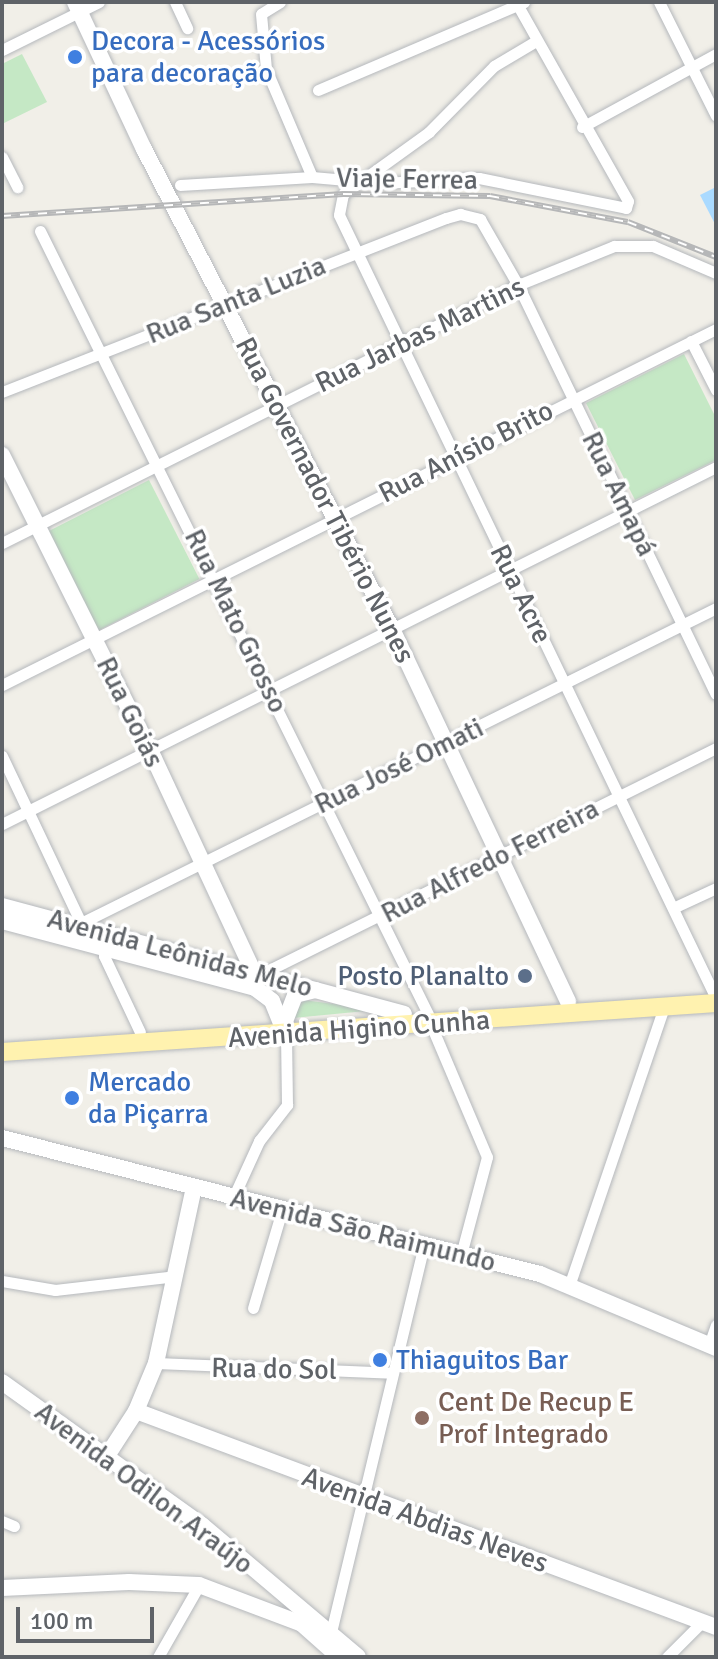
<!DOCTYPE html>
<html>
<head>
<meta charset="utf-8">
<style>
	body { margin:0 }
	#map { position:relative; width:718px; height:1659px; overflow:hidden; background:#f1efe8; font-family:Signika,sans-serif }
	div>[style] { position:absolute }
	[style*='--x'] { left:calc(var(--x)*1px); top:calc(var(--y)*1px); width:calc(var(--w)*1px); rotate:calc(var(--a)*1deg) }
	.green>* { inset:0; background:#c5e8c5; transform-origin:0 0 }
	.water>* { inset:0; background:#aadaff }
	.roads { filter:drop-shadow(0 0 2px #b5b8bc) drop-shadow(0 0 2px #b5b8bc) }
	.street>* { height:11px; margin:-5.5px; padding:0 5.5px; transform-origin:5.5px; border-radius:5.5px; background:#fff }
	.secondary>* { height:16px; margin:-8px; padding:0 8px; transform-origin:8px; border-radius:8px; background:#fff }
	.primary>* { height:18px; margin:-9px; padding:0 9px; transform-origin:9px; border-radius:9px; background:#fff2af }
	.rail>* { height:6px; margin-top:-3px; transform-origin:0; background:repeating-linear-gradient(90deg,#fff 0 9px,#b6b7b8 0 18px); box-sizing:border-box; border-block:2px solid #b6b7b8 }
	.dots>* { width:22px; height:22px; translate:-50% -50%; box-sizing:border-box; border:4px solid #fff; border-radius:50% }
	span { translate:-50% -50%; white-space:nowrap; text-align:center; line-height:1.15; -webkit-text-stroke:7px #fff; paint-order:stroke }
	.shop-label { font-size:28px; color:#366cbe }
	.left { translate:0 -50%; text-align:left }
	.street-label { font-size:28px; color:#5f6368 }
	.service-label { font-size:28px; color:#4e5e75 }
	.right { translate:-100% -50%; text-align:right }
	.education-label { font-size:28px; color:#785e54 }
	.frame { position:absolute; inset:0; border:4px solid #5f6368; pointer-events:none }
	.scale { position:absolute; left:16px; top:1607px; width:138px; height:36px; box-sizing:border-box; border:4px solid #5f6368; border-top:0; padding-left:10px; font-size:24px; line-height:28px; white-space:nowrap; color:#5f6368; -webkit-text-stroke:6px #fff; paint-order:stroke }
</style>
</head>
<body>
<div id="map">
	<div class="green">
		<div style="clip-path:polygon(22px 54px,47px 102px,2px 124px,2px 64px)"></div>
		<div style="clip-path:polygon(684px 354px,716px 418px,716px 460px,635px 500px,586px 403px)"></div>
		<div style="left:149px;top:480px;width:111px;height:114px;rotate:63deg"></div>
		<div style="clip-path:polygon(303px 1000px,366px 1008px,366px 1011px,293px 1018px)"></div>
	</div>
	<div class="water">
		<div style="clip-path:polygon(716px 187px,716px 224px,715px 224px,700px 195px)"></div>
	</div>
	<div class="roads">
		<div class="street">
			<div style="--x:175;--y:2;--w:29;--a:65"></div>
			<div style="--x:280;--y:2;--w:22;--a:148"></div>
			<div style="--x:261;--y:14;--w:55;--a:84.8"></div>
			<div style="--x:266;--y:69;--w:117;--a:66.9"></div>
			<div style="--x:659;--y:2;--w:127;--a:63.4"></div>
			<div style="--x:536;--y:41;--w:49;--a:149.2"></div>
			<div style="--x:494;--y:66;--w:93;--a:134.6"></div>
			<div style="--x:429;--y:132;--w:106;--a:144.2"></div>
			<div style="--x:343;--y:194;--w:21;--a:101"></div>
			<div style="--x:339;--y:215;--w:862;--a:64.3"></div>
			<div style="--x:2;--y:50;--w:108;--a:-26.3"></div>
			<div style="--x:318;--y:90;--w:224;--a:-23.1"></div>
			<div style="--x:582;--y:127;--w:153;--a:-28.6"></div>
			<div style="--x:2;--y:157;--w:34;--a:63"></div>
			<div style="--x:180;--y:185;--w:132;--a:-3.5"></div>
			<div style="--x:312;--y:177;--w:69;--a:5"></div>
			<div style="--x:381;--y:183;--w:98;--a:-2.9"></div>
			<div style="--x:479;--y:178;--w:150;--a:11.5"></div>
			<div style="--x:626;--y:208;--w:7;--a:-74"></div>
			<div style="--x:628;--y:201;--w:228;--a:-119.4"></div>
			<div style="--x:40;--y:231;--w:874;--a:63.64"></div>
			<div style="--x:691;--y:341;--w:55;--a:63"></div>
			<div style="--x:2;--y:392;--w:477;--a:-21.4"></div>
			<div style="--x:446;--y:218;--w:15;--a:-16"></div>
			<div style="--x:460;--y:214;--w:21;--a:14"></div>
			<div style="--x:480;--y:219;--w:76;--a:60.1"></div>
			<div style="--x:518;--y:285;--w:454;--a:64.2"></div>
			<div style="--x:2;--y:543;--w:577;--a:-26.57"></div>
			<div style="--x:518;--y:285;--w:104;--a:-22.1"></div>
			<div style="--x:614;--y:246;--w:39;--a:0"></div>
			<div style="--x:653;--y:246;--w:69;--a:23.2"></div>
			<div style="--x:2;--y:685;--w:798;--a:-26.5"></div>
			<div style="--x:2;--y:756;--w:189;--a:64.7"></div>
			<div style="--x:2;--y:824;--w:798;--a:-26.57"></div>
			<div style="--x:673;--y:908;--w:47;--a:-24.9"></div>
			<div style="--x:81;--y:923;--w:709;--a:-26.38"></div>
			<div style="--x:105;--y:945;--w:11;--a:95"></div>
			<div style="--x:104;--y:956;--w:84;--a:64.7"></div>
			<div style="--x:263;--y:973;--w:506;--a:-26.41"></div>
			<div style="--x:431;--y:1025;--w:143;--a:67"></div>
			<div style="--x:487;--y:1157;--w:101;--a:104.9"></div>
			<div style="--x:233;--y:1198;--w:63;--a:-65.5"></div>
			<div style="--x:259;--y:1141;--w:46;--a:-52.1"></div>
			<div style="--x:287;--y:1105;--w:70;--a:-90.8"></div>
			<div style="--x:2;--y:1281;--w:54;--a:9.6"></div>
			<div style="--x:55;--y:1290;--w:122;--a:-6.6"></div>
			<div style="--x:569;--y:1286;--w:295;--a:-71.2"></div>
			<div style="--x:253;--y:1308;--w:102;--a:-73.5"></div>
			<div style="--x:709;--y:1345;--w:21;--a:-71"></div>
			<div style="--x:156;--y:1363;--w:236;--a:2.4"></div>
			<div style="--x:2;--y:1521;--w:13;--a:23"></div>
			<div style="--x:325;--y:1638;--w:12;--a:-55"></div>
			<div style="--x:332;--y:1628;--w:394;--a:-76.5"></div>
			<div style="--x:158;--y:1657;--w:83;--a:-60.3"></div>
			<div style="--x:667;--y:1657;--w:49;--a:-45"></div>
		</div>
		<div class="secondary">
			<div style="--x:75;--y:2;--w:162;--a:64.9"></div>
			<div style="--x:144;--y:149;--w:540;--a:62.68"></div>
			<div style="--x:392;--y:629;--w:412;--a:64.7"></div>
			<div style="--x:2;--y:455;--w:330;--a:63.4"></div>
			<div style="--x:150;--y:750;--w:244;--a:65"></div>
			<div style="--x:2;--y:906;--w:416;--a:15"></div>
			<div style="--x:2;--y:921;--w:262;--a:14.8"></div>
			<div style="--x:255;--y:988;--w:21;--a:37"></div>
			<div style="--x:272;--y:1001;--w:37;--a:68"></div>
			<div style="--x:284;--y:1024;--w:31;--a:-69"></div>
			<div style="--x:295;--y:995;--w:21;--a:-14"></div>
			<div style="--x:2;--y:1138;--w:555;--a:14.19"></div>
			<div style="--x:540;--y:1274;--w:191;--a:22.8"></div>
			<div style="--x:2;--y:1382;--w:246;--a:35.6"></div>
			<div style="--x:202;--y:1525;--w:204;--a:40.2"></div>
			<div style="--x:136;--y:1411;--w:619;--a:20.43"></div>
			<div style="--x:105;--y:1459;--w:57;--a:-57.1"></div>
			<div style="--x:136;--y:1411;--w:52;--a:-67.4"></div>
			<div style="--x:156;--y:1363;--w:180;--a:-77.8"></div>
			<div style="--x:2;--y:1588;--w:127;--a:-2.7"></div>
			<div style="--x:129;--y:1582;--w:70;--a:2.5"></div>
			<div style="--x:199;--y:1585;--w:110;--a:20.7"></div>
			<div style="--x:302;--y:1624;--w:50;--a:41.7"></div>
		</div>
		<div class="primary">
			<div style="--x:2;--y:1052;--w:716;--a:-3.93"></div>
		</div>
	</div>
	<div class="rail">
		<div style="--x:2;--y:216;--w:342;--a:-3.7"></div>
		<div style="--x:343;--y:194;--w:147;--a:0.8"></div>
		<div style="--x:490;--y:196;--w:140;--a:10.7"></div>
		<div style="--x:628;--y:222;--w:95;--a:21.7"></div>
	</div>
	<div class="dots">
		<div style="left:75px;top:57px;background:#3f7fe0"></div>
		<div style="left:525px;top:976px;background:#5c6f8a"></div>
		<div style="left:72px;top:1098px;background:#3f7fe0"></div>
		<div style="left:380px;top:1360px;background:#3f7fe0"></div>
		<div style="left:422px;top:1418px;background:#8d6e63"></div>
	</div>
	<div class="shop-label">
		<span class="left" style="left:91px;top:57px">Decora - Acessórios<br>para decoração</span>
		<span class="left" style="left:88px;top:1098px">Mercado<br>da Piçarra</span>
		<span class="left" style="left:396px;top:1360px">Thiaguitos Bar</span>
	</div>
	<div class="street-label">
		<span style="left:407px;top:179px;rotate:1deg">Viaje Ferrea</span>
		<span style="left:236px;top:300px;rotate:-22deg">Rua Santa Luzia</span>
		<span style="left:420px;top:335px;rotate:-26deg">Rua Jarbas Martins</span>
		<span style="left:466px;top:452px;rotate:-27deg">Rua Anísio Brito</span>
		<span style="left:619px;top:494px;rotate:64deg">Rua Amapá</span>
		<span style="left:325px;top:500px;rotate:63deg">Rua Governador Tibério Nunes</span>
		<span style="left:521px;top:594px;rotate:64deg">Rua Acre</span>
		<span style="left:236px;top:621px;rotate:64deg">Rua Mato Grosso</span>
		<span style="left:130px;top:712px;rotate:64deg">Rua Goiás</span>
		<span style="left:399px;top:766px;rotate:-26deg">Rua José Omati</span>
		<span style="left:490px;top:861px;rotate:-27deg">Rua Alfredo Ferreira</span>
		<span style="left:180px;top:953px;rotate:15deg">Avenida Leônidas Melo</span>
		<span style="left:359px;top:1029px;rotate:-4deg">Avenida Higino Cunha</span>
		<span style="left:363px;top:1230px;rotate:14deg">Avenida São Raimundo</span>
		<span style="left:274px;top:1369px;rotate:1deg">Rua do Sol</span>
		<span style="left:144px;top:1488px;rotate:37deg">Avenida Odilon Araújo</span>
		<span style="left:425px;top:1520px;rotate:20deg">Avenida Abdias Neves</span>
	</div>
	<div class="service-label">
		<span class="right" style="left:509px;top:976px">Posto Planalto</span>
	</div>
	<div class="education-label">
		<span class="left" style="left:438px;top:1418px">Cent De Recup E<br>Prof Integrado</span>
	</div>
	<div class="frame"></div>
	<div class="scale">100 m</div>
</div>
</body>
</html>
